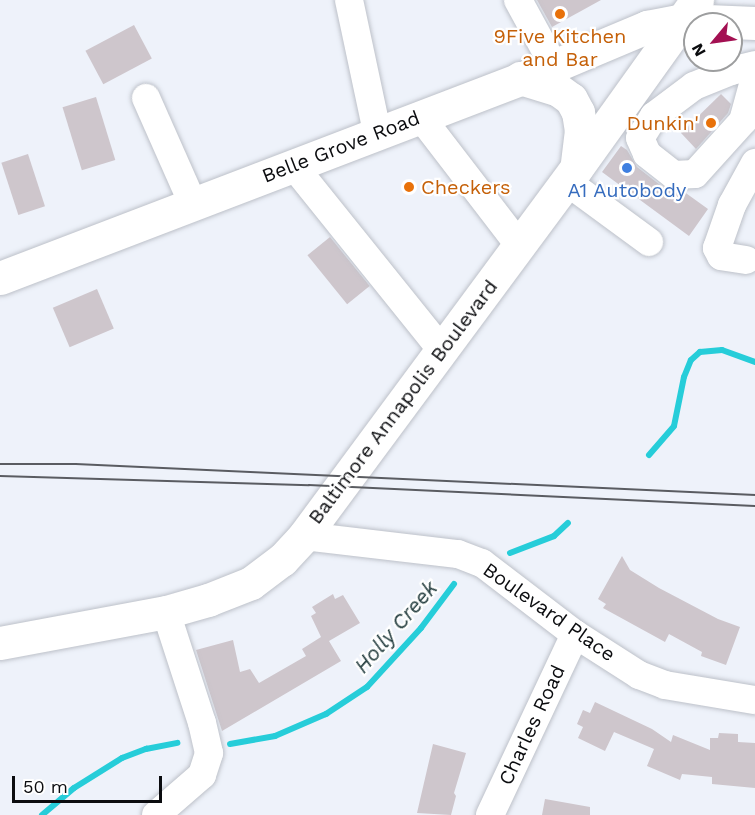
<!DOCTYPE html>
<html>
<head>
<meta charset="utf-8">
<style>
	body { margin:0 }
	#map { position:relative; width:755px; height:815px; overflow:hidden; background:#eef2fa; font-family:"Work Sans",sans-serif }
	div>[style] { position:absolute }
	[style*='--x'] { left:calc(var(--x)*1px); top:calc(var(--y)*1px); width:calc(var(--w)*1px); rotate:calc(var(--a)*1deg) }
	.stream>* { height:6px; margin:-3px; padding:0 3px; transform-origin:3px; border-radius:3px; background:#26cdd9 }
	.building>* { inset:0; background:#cec6cc; transform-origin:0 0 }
	.roads { filter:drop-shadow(0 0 2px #bdc1c9) drop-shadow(0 0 2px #bdc1c9) }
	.minor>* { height:28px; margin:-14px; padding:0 14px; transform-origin:14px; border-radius:14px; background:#fff }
	.major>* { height:33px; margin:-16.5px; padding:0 16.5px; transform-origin:16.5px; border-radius:16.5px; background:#fff }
	.tram>* { height:1.5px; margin:-0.75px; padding:0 0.75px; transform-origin:0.75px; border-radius:0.75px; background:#5a5c61 }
	.dots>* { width:16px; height:16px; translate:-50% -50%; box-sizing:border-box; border:3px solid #fff; border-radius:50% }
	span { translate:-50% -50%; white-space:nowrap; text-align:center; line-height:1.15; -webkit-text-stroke:4.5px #fff; paint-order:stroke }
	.food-label { font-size:20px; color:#c56008 }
	.right { translate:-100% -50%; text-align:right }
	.left { translate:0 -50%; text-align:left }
	.street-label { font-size:20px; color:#0b0c0f }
	.shop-label { font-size:20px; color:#366cbe }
	.water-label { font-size:21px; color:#233c3e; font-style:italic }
	.north { position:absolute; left:683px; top:12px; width:60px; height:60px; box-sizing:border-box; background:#fff; border:2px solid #9d9e9f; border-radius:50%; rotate:241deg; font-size:16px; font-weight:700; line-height:24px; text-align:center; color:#0b0c0f }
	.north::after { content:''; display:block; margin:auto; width:21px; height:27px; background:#a31052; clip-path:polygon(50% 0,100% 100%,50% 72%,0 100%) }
	.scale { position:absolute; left:12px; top:776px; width:150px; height:27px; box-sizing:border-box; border:3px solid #0b0c0f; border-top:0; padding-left:8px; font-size:18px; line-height:21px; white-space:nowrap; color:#0b0c0f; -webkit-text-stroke:4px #fff; paint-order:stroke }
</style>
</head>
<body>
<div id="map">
	<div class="stream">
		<div style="--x:649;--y:455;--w:38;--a:-49"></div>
		<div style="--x:674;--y:426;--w:50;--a:-78.5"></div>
		<div style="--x:684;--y:377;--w:18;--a:-68"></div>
		<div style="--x:691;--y:360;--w:12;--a:-42"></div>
		<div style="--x:700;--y:352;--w:22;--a:-5"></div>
		<div style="--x:722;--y:350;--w:35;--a:20"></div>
		<div style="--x:510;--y:553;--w:47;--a:-21.1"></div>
		<div style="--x:554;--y:536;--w:19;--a:-43"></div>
		<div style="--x:230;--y:744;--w:46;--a:-10.1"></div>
		<div style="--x:275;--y:736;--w:56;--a:-23.3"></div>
		<div style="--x:326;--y:714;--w:49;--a:-33.4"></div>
		<div style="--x:367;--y:687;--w:80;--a:-47.5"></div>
		<div style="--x:421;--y:628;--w:55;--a:-53.1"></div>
		<div style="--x:42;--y:815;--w:42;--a:-40.2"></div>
		<div style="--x:74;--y:788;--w:57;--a:-32"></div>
		<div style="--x:122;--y:758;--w:26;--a:-21"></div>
		<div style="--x:146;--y:749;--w:32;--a:-11"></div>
	</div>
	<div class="building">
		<div style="clip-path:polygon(537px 0,601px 0,552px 27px)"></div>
		<div style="left:134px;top:25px;width:38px;height:55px;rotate:62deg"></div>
		<div style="clip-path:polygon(721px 94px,731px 104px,728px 113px,696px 149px,681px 133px)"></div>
		<div style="left:96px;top:97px;width:66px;height:35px;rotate:73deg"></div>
		<div style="clip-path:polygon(621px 146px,627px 150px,637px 167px,664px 188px,683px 191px,708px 209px,689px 236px,602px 172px)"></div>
		<div style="left:28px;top:154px;width:55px;height:28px;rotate:72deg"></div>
		<div style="left:330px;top:237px;width:63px;height:29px;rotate:51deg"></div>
		<div style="left:97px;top:289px;width:43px;height:48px;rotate:67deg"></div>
		<div style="clip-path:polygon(622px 556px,630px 570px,659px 588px,718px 619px,740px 627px,726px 665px,701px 656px,702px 652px,669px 634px,665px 642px,603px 608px,606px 604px,598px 599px)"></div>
		<div style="clip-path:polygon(333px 594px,335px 599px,343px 595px,360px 623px,329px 641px,341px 661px,222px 731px,196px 650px,233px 640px,240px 672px,250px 669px,259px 683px,306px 656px,302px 649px,321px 637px,311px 616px,316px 613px,312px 607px)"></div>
		<div style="clip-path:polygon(595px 702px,652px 729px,671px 742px,673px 735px,710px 750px,710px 738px,718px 738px,719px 733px,738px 734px,738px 742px,755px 743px,755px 788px,712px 784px,712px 777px,682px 774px,680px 780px,647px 766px,654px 749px,614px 732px,605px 751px,578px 738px,583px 727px,577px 724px,583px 710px,590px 713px)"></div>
		<div style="clip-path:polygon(433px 744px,466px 753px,454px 793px,456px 796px,451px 815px,417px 813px)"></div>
		<div style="clip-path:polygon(545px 799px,590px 807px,590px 815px,542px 815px)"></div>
	</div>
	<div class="roads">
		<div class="minor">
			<div style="--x:349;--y:0;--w:135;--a:78"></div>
			<div style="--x:518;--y:0;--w:75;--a:61.4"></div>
			<div style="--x:755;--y:65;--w:25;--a:166"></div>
			<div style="--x:731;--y:71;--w:40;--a:158"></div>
			<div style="--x:694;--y:86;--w:50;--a:143.1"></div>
			<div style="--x:654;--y:116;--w:26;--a:122"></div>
			<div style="--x:640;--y:138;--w:17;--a:66"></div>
			<div style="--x:647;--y:154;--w:34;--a:38"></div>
			<div style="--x:674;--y:175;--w:21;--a:-3"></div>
			<div style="--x:695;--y:174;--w:72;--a:-47.8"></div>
			<div style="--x:743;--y:121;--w:46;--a:-74.7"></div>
			<div style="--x:146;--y:98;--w:116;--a:66.1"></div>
			<div style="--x:420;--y:116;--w:163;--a:52.5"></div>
			<div style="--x:293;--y:165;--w:238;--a:51.2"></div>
			<div style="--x:566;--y:181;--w:103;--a:36.3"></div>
			<div style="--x:746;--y:260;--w:25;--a:-171"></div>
			<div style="--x:721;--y:256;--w:9;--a:-117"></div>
			<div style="--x:717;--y:248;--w:46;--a:-70.8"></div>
			<div style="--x:732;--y:205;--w:48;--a:-61.3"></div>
			<div style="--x:304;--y:536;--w:155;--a:6.7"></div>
			<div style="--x:458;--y:554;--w:26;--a:21"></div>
			<div style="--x:482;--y:563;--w:117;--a:37.4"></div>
			<div style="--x:575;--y:634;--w:76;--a:32.6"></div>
			<div style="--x:639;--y:675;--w:28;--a:21"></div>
			<div style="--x:665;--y:685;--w:91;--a:9.5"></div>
			<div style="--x:156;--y:815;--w:61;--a:-41"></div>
			<div style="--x:202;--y:775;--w:23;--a:-72"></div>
			<div style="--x:209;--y:753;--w:31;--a:-103"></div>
			<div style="--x:202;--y:723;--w:117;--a:-108"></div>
			<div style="--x:490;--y:815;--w:200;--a:-64.8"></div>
		</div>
		<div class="major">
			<div style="--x:520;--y:78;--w:39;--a:17"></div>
			<div style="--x:557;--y:89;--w:17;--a:36"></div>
			<div style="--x:571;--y:99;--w:15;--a:62"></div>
			<div style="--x:578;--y:112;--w:18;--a:81"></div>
			<div style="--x:581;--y:130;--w:38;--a:97"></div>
			<div style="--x:0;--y:278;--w:593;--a:-20.94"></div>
			<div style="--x:554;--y:66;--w:101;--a:-22.8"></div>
			<div style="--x:647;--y:27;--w:37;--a:-11"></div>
			<div style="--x:683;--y:20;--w:72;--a:2.4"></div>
			<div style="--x:0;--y:643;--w:169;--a:-10.6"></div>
			<div style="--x:166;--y:612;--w:44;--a:-15.9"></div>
			<div style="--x:208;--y:600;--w:46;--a:-21.6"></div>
			<div style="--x:251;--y:583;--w:39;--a:-37"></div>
			<div style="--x:282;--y:560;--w:33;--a:-47"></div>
			<div style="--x:304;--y:536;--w:457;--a:-53.5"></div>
			<div style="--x:576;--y:169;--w:208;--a:-54.4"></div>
		</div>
	</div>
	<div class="tram">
		<div style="--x:0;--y:464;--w:76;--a:0"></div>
		<div style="--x:76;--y:464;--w:680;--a:2.61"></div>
		<div style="--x:0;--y:476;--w:309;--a:1.7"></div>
		<div style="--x:309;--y:485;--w:446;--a:2.7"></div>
	</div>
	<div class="dots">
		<div style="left:560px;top:14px;background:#e8710a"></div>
		<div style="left:711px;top:123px;background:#e8710a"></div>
		<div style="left:627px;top:168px;background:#3f7fe0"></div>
		<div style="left:409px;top:187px;background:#e8710a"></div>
	</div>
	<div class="food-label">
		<span style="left:560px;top:48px">9Five Kitchen<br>and Bar</span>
		<span class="right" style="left:699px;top:123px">Dunkin'</span>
		<span class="left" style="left:421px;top:187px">Checkers</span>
	</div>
	<div class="street-label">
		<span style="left:341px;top:147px;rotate:-21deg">Belle Grove Road</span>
		<span style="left:403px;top:402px;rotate:-53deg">Baltimore Annapolis Boulevard</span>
		<span style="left:549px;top:612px;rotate:35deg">Boulevard Place</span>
		<span style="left:532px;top:725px;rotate:-65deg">Charles Road</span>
	</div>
	<div class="shop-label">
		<span style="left:627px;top:190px">A1 Autobody</span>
	</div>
	<div class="water-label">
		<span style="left:396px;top:627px;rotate:-49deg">Holly Creek</span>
	</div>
	<div class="north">N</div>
	<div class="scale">50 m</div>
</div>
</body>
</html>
